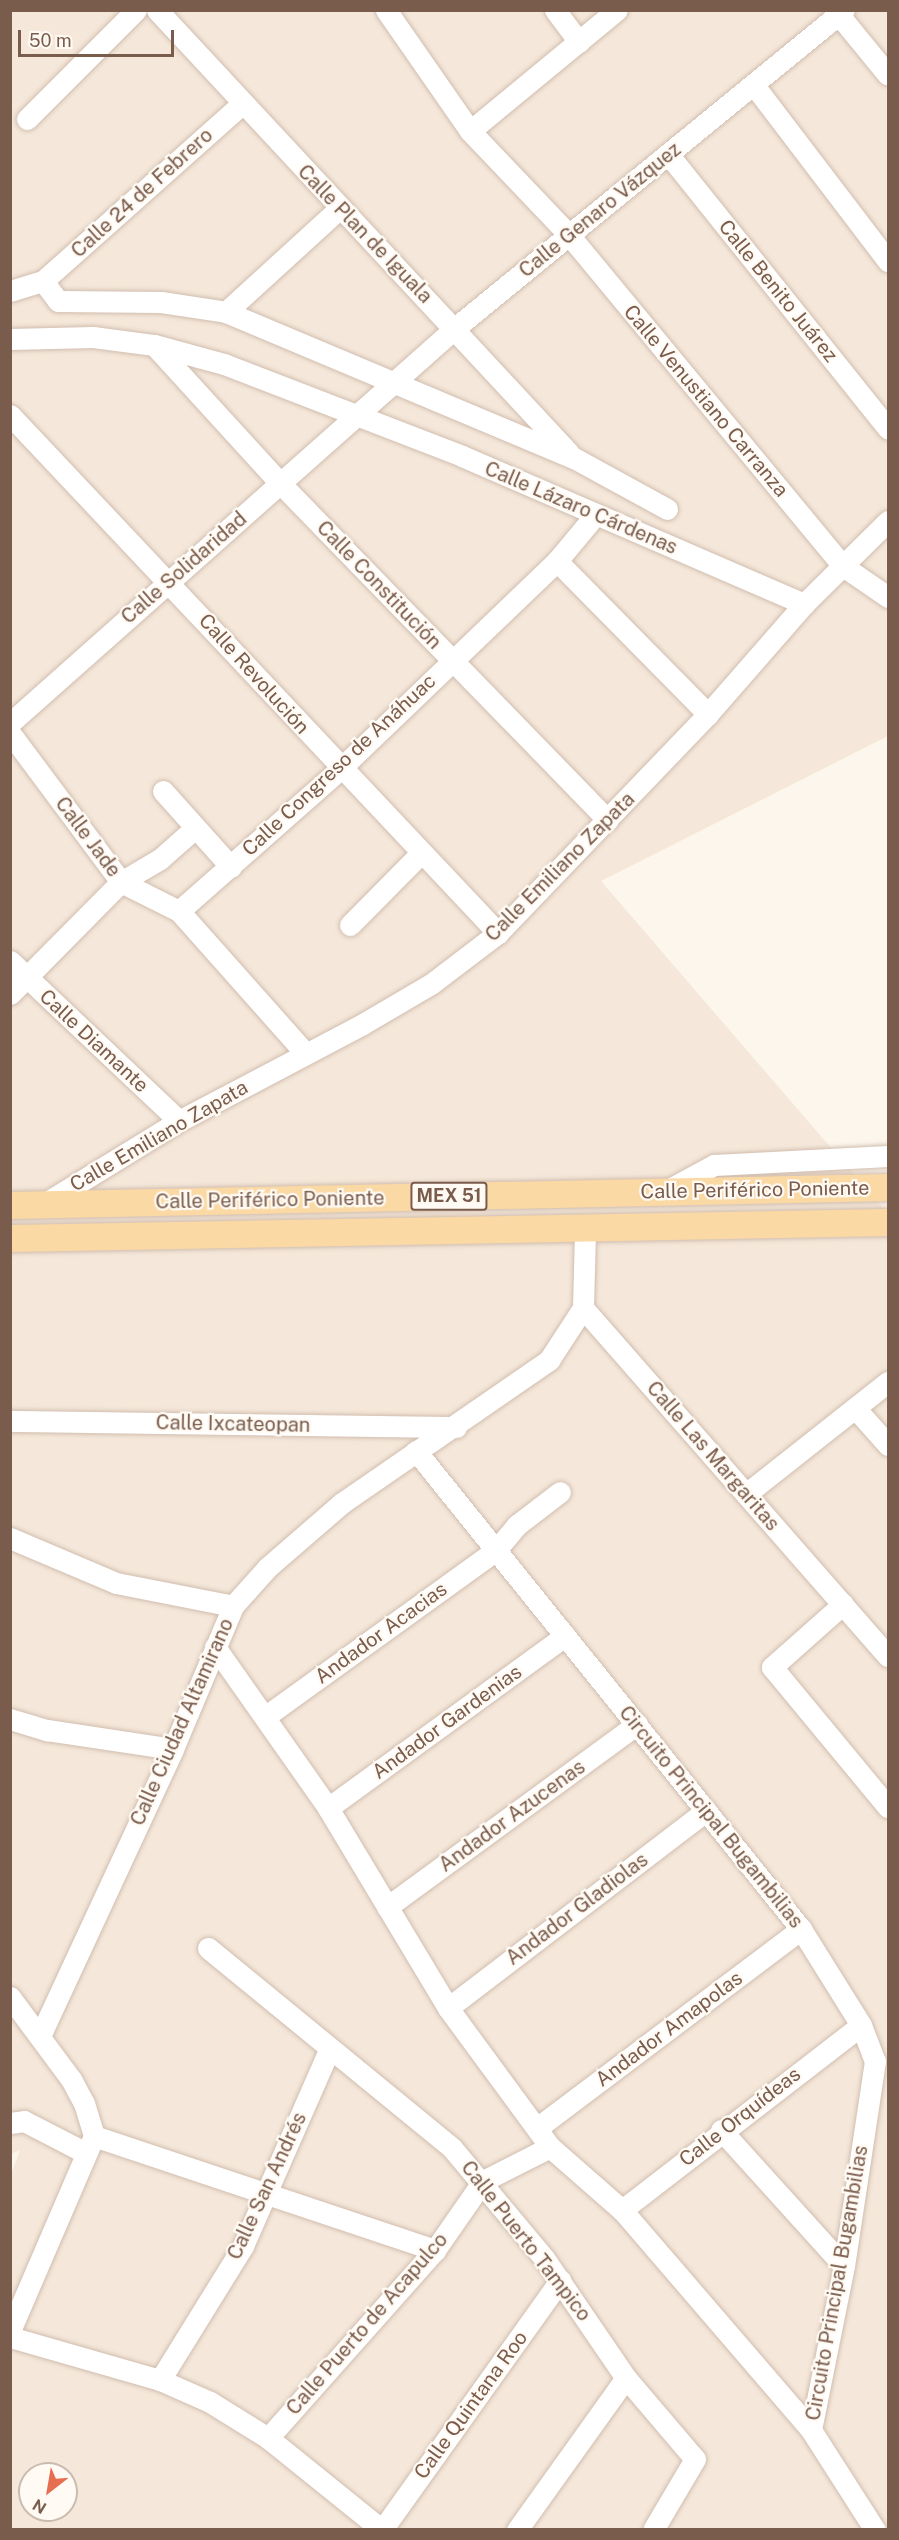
<!DOCTYPE html>
<html>
<head>
<meta charset="utf-8">
<style>
	body { margin:0 }
	#map { position:relative; width:899px; height:2540px; overflow:hidden; background:#fdf6ec; font-family:"Public Sans",sans-serif }
	div>[style] { position:absolute }
	[style*='--x'] { left:calc(var(--x)*1px); top:calc(var(--y)*1px); width:calc(var(--w)*1px); rotate:calc(var(--a)*1deg) }
	.residential>* { inset:0; background:#f5e8da }
	.roads { filter:drop-shadow(0 0 2px #d1beb0) drop-shadow(0 0 2px #d1beb0) }
	.minor>* { height:21px; margin:-10.5px; padding:0 10.5px; transform-origin:10.5px; border-radius:10.5px; background:#fff }
	.major>* { height:27px; margin:-13.5px; padding:0 13.5px; transform-origin:13.5px; border-radius:13.5px; background:#fbd9a5 }
	span { translate:-50% -50%; white-space:nowrap; text-align:center; line-height:1.15; -webkit-text-stroke:4.5px #fffaf3; paint-order:stroke }
	.shield-label span { padding:2px 4px; background:#fffaf3; border:2px solid; border-radius:4px; -webkit-text-stroke-width:0 }
	.shield-label { font-size:18px; color:#7a5c4d; font-weight:700 }
	.street-label { font-size:20px; color:#7a5c4d }
	.frame { position:absolute; inset:0; border:12px solid #7a5c4d; pointer-events:none }
	.north { position:absolute; left:18px; top:2462px; width:60px; height:60px; box-sizing:border-box; background:#fffaf3; border:2px solid #cabbb1; border-radius:50%; rotate:211deg; font-size:16px; font-weight:700; line-height:24px; text-align:center; color:#7a5c4d }
	.north::after { content:''; display:block; margin:auto; width:21px; height:27px; background:#e76f51; clip-path:polygon(50% 0,100% 100%,50% 72%,0 100%) }
	.scale { position:absolute; left:18px; top:30px; width:156px; height:27px; box-sizing:border-box; border:3px solid #7a5c4d; border-top:0; padding-left:8px; font-size:18px; line-height:21px; white-space:nowrap; color:#7a5c4d; -webkit-text-stroke:4px #fffaf3; paint-order:stroke }
</style>
</head>
<body>
<div id="map">
	<div class="residential">
		<div style="clip-path:polygon(evenodd,11px 11px,888px 11px,888px 736px,601px 881px,888px 1214px,888px 2529px,11px 2529px,10px 2177px,20px 2150px,11px 2154px,11px 11px,30px 2474px,66px 2474px,66px 2510px,30px 2510px,30px 2474px)"></div>
	</div>
	<div class="roads">
		<div class="minor">
			<div style="--x:157;--y:10;--w:605;--a:47.08"></div>
			<div style="--x:386;--y:10;--w:147;--a:55.2"></div>
			<div style="--x:470;--y:131;--w:144;--a:46.4"></div>
			<div style="--x:569;--y:235;--w:430;--a:50.4"></div>
			<div style="--x:843;--y:566;--w:55;--a:34.6"></div>
			<div style="--x:555;--y:10;--w:40;--a:53"></div>
			<div style="--x:839;--y:15;--w:77;--a:50.8"></div>
			<div style="--x:753;--y:84;--w:223;--a:52.7"></div>
			<div style="--x:27;--y:119;--w:154;--a:-45"></div>
			<div style="--x:470;--y:131;--w:190;--a:-39.5"></div>
			<div style="--x:668;--y:154;--w:352;--a:51.3"></div>
			<div style="--x:43;--y:281;--w:25;--a:53"></div>
			<div style="--x:58;--y:301;--w:103;--a:0.6"></div>
			<div style="--x:161;--y:302;--w:66;--a:8.7"></div>
			<div style="--x:226;--y:312;--w:377;--a:22.8"></div>
			<div style="--x:574;--y:458;--w:106;--a:28.7"></div>
			<div style="--x:10;--y:291;--w:34;--a:-17"></div>
			<div style="--x:43;--y:281;--w:266;--a:-41.7"></div>
			<div style="--x:226;--y:312;--w:154;--a:-42.4"></div>
			<div style="--x:10;--y:339;--w:83;--a:-1.4"></div>
			<div style="--x:93;--y:337;--w:62;--a:7.5"></div>
			<div style="--x:154;--y:345;--w:73;--a:15.2"></div>
			<div style="--x:224;--y:364;--w:255;--a:21.1"></div>
			<div style="--x:462;--y:456;--w:373;--a:23.4"></div>
			<div style="--x:154;--y:345;--w:187;--a:47.6"></div>
			<div style="--x:280;--y:483;--w:470;--a:45.8"></div>
			<div style="--x:10;--y:415;--w:712;--a:46.71"></div>
			<div style="--x:557;--y:561;--w:215;--a:45.4"></div>
			<div style="--x:10;--y:723;--w:595;--a:-41.59"></div>
			<div style="--x:455;--y:328;--w:502;--a:-39.27"></div>
			<div style="--x:10;--y:733;--w:186;--a:53.3"></div>
			<div style="--x:121;--y:882;--w:65;--a:26.6"></div>
			<div style="--x:179;--y:911;--w:190;--a:48.4"></div>
			<div style="--x:163;--y:791;--w:102;--a:48.2"></div>
			<div style="--x:179;--y:911;--w:215;--a:-41.4"></div>
			<div style="--x:340;--y:769;--w:301;--a:-43.8"></div>
			<div style="--x:557;--y:561;--w:61;--a:-50.3"></div>
			<div style="--x:350;--y:925;--w:100;--a:-45.4"></div>
			<div style="--x:10;--y:961;--w:233;--a:43.4"></div>
			<div style="--x:10;--y:994;--w:158;--a:-45.3"></div>
			<div style="--x:121;--y:882;--w:45;--a:-30.5"></div>
			<div style="--x:160;--y:859;--w:47;--a:-41.5"></div>
			<div style="--x:666;--y:1191;--w:55;--a:-28.4"></div>
			<div style="--x:714;--y:1165;--w:174;--a:-3"></div>
			<div style="--x:44;--y:1204;--w:158;--a:-31.6"></div>
			<div style="--x:179;--y:1121;--w:206;--a:-27.8"></div>
			<div style="--x:361;--y:1025;--w:81;--a:-30.4"></div>
			<div style="--x:431;--y:984;--w:84;--a:-37.3"></div>
			<div style="--x:498;--y:933;--w:303;--a:-46.2"></div>
			<div style="--x:708;--y:714;--w:146;--a:-48.9"></div>
			<div style="--x:804;--y:604;--w:118;--a:-44.7"></div>
			<div style="--x:583;--y:1308;--w:463;--a:48.8"></div>
			<div style="--x:855;--y:1408;--w:50;--a:48.3"></div>
			<div style="--x:10;--y:1421;--w:446;--a:0.8"></div>
			<div style="--x:416;--y:1451;--w:614;--a:51.15"></div>
			<div style="--x:801;--y:1929;--w:113;--a:58"></div>
			<div style="--x:861;--y:2025;--w:39;--a:69"></div>
			<div style="--x:875;--y:2061;--w:207;--a:98.6"></div>
			<div style="--x:844;--y:2266;--w:167;--a:101.4"></div>
			<div style="--x:746;--y:1494;--w:181;--a:-38.3"></div>
			<div style="--x:10;--y:1538;--w:115;--a:23"></div>
			<div style="--x:116;--y:1583;--w:119;--a:11.1"></div>
			<div style="--x:843;--y:1604;--w:95;--a:138.4"></div>
			<div style="--x:772;--y:1667;--w:182;--a:50.4"></div>
			<div style="--x:215;--y:1647;--w:197;--a:54.9"></div>
			<div style="--x:328;--y:1808;--w:233;--a:59"></div>
			<div style="--x:448;--y:2008;--w:172;--a:53.7"></div>
			<div style="--x:550;--y:2147;--w:96;--a:41.2"></div>
			<div style="--x:622;--y:2210;--w:290;--a:49.3"></div>
			<div style="--x:811;--y:2430;--w:119;--a:57.4"></div>
			<div style="--x:266;--y:1716;--w:284;--a:-35.8"></div>
			<div style="--x:496;--y:1550;--w:33;--a:-50"></div>
			<div style="--x:517;--y:1525;--w:54;--a:-37.5"></div>
			<div style="--x:10;--y:1719;--w:39;--a:17"></div>
			<div style="--x:47;--y:1730;--w:127;--a:8.6"></div>
			<div style="--x:328;--y:1808;--w:293;--a:-36"></div>
			<div style="--x:387;--y:1907;--w:310;--a:-36.2"></div>
			<div style="--x:208;--y:1948;--w:315;--a:39.3"></div>
			<div style="--x:452;--y:2148;--w:143;--a:50.1"></div>
			<div style="--x:544;--y:2258;--w:145;--a:55.7"></div>
			<div style="--x:626;--y:2378;--w:106;--a:49.6"></div>
			<div style="--x:695;--y:2459;--w:82;--a:120.6"></div>
			<div style="--x:10;--y:1997;--w:102;--a:53.4"></div>
			<div style="--x:71;--y:2079;--w:27;--a:62"></div>
			<div style="--x:84;--y:2103;--w:34;--a:73"></div>
			<div style="--x:448;--y:2008;--w:325;--a:-37.4"></div>
			<div style="--x:40;--y:2036;--w:316;--a:-65.1"></div>
			<div style="--x:173;--y:1749;--w:155;--a:-67.2"></div>
			<div style="--x:233;--y:1606;--w:52;--a:-48.1"></div>
			<div style="--x:268;--y:1567;--w:98;--a:-40.9"></div>
			<div style="--x:342;--y:1503;--w:252;--a:-34.6"></div>
			<div style="--x:549;--y:1360;--w:62;--a:-56.8"></div>
			<div style="--x:583;--y:1308;--w:79;--a:-88.5"></div>
			<div style="--x:10;--y:2123;--w:14;--a:-8"></div>
			<div style="--x:24;--y:2121;--w:70;--a:27.3"></div>
			<div style="--x:537;--y:2128;--w:331;--a:-37"></div>
			<div style="--x:721;--y:2130;--w:183;--a:47.9"></div>
			<div style="--x:94;--y:2136;--w:360;--a:18.5"></div>
			<div style="--x:622;--y:2210;--w:302;--a:-37.7"></div>
			<div style="--x:10;--y:2331;--w:212;--a:-66.7"></div>
			<div style="--x:10;--y:2337;--w:156;--a:16"></div>
			<div style="--x:160;--y:2380;--w:55;--a:23.7"></div>
			<div style="--x:210;--y:2402;--w:68;--a:31.8"></div>
			<div style="--x:268;--y:2438;--w:146;--a:38.9"></div>
			<div style="--x:160;--y:2380;--w:158;--a:-58.2"></div>
			<div style="--x:243;--y:2246;--w:214;--a:-66.3"></div>
			<div style="--x:268;--y:2438;--w:251;--a:-48.4"></div>
			<div style="--x:435;--y:2250;--w:84;--a:-55.2"></div>
			<div style="--x:483;--y:2181;--w:75;--a:-26.9"></div>
			<div style="--x:382;--y:2530;--w:307;--a:-54.5"></div>
			<div style="--x:517;--y:2530;--w:187;--a:-54.4"></div>
		</div>
		<div class="major">
			<div style="--x:10;--y:1205;--w:878;--a:-1.17"></div>
			<div style="--x:10;--y:1238;--w:878;--a:-1.04"></div>
		</div>
	</div>
	<div class="shield-label">
		<span style="left:449px;top:1196px">MEX 51</span>
	</div>
	<div class="street-label">
		<span style="left:142px;top:193px;rotate:-42deg">Calle 24 de Febrero</span>
		<span style="left:600px;top:210px;rotate:-39deg">Calle Genaro Vázquez</span>
		<span style="left:365px;top:234px;rotate:46deg">Calle Plan de Iguala</span>
		<span style="left:778px;top:291px;rotate:51deg">Calle Benito Juárez</span>
		<span style="left:706px;top:401px;rotate:50deg">Calle Venustiano Carranza</span>
		<span style="left:581px;top:508px;rotate:23deg">Calle Lázaro Cárdenas</span>
		<span style="left:184px;top:568px;rotate:-41deg">Calle Solidaridad</span>
		<span style="left:379px;top:585px;rotate:46deg">Calle Constitución</span>
		<span style="left:254px;top:674px;rotate:48deg">Calle Revolución</span>
		<span style="left:339px;top:765px;rotate:-43deg">Calle Congreso de Anáhuac</span>
		<span style="left:88px;top:837px;rotate:53deg">Calle Jade</span>
		<span style="left:560px;top:867px;rotate:-45deg">Calle Emiliano Zapata</span>
		<span style="left:94px;top:1041px;rotate:43deg">Calle Diamante</span>
		<span style="left:159px;top:1136px;rotate:-30deg">Calle Emiliano Zapata</span>
		<span style="left:755px;top:1190px;rotate:-1deg">Calle Periférico Poniente</span>
		<span style="left:270px;top:1200px;rotate:-1deg">Calle Periférico Poniente</span>
		<span style="left:233px;top:1424px;rotate:1deg">Calle Ixcateopan</span>
		<span style="left:713px;top:1456px;rotate:49deg">Calle Las Margaritas</span>
		<span style="left:381px;top:1633px;rotate:-36deg">Andador Acacias</span>
		<span style="left:182px;top:1722px;rotate:-66deg">Calle Ciudad Altamirano</span>
		<span style="left:447px;top:1722px;rotate:-36deg">Andador Gardenias</span>
		<span style="left:512px;top:1816px;rotate:-36deg">Andador Azucenas</span>
		<span style="left:711px;top:1817px;rotate:51deg">Circuito Principal Bugambilias</span>
		<span style="left:577px;top:1909px;rotate:-37deg">Andador Gladiolas</span>
		<span style="left:669px;top:2029px;rotate:-37deg">Andador Amapolas</span>
		<span style="left:740px;top:2117px;rotate:-38deg">Calle Orquídeas</span>
		<span style="left:267px;top:2186px;rotate:-65deg">Calle San Andrés</span>
		<span style="left:526px;top:2241px;rotate:52deg">Calle Puerto Tampico</span>
		<span style="left:837px;top:2283px;rotate:-80deg">Circuito Principal Bugambilias</span>
		<span style="left:367px;top:2324px;rotate:-49deg">Calle Puerto de Acapulco</span>
		<span style="left:471px;top:2405px;rotate:-54deg">Calle Quintana Roo</span>
	</div>
	<div class="frame"></div>
	<div class="north">N</div>
	<div class="scale">50 m</div>
</div>
</body>
</html>
